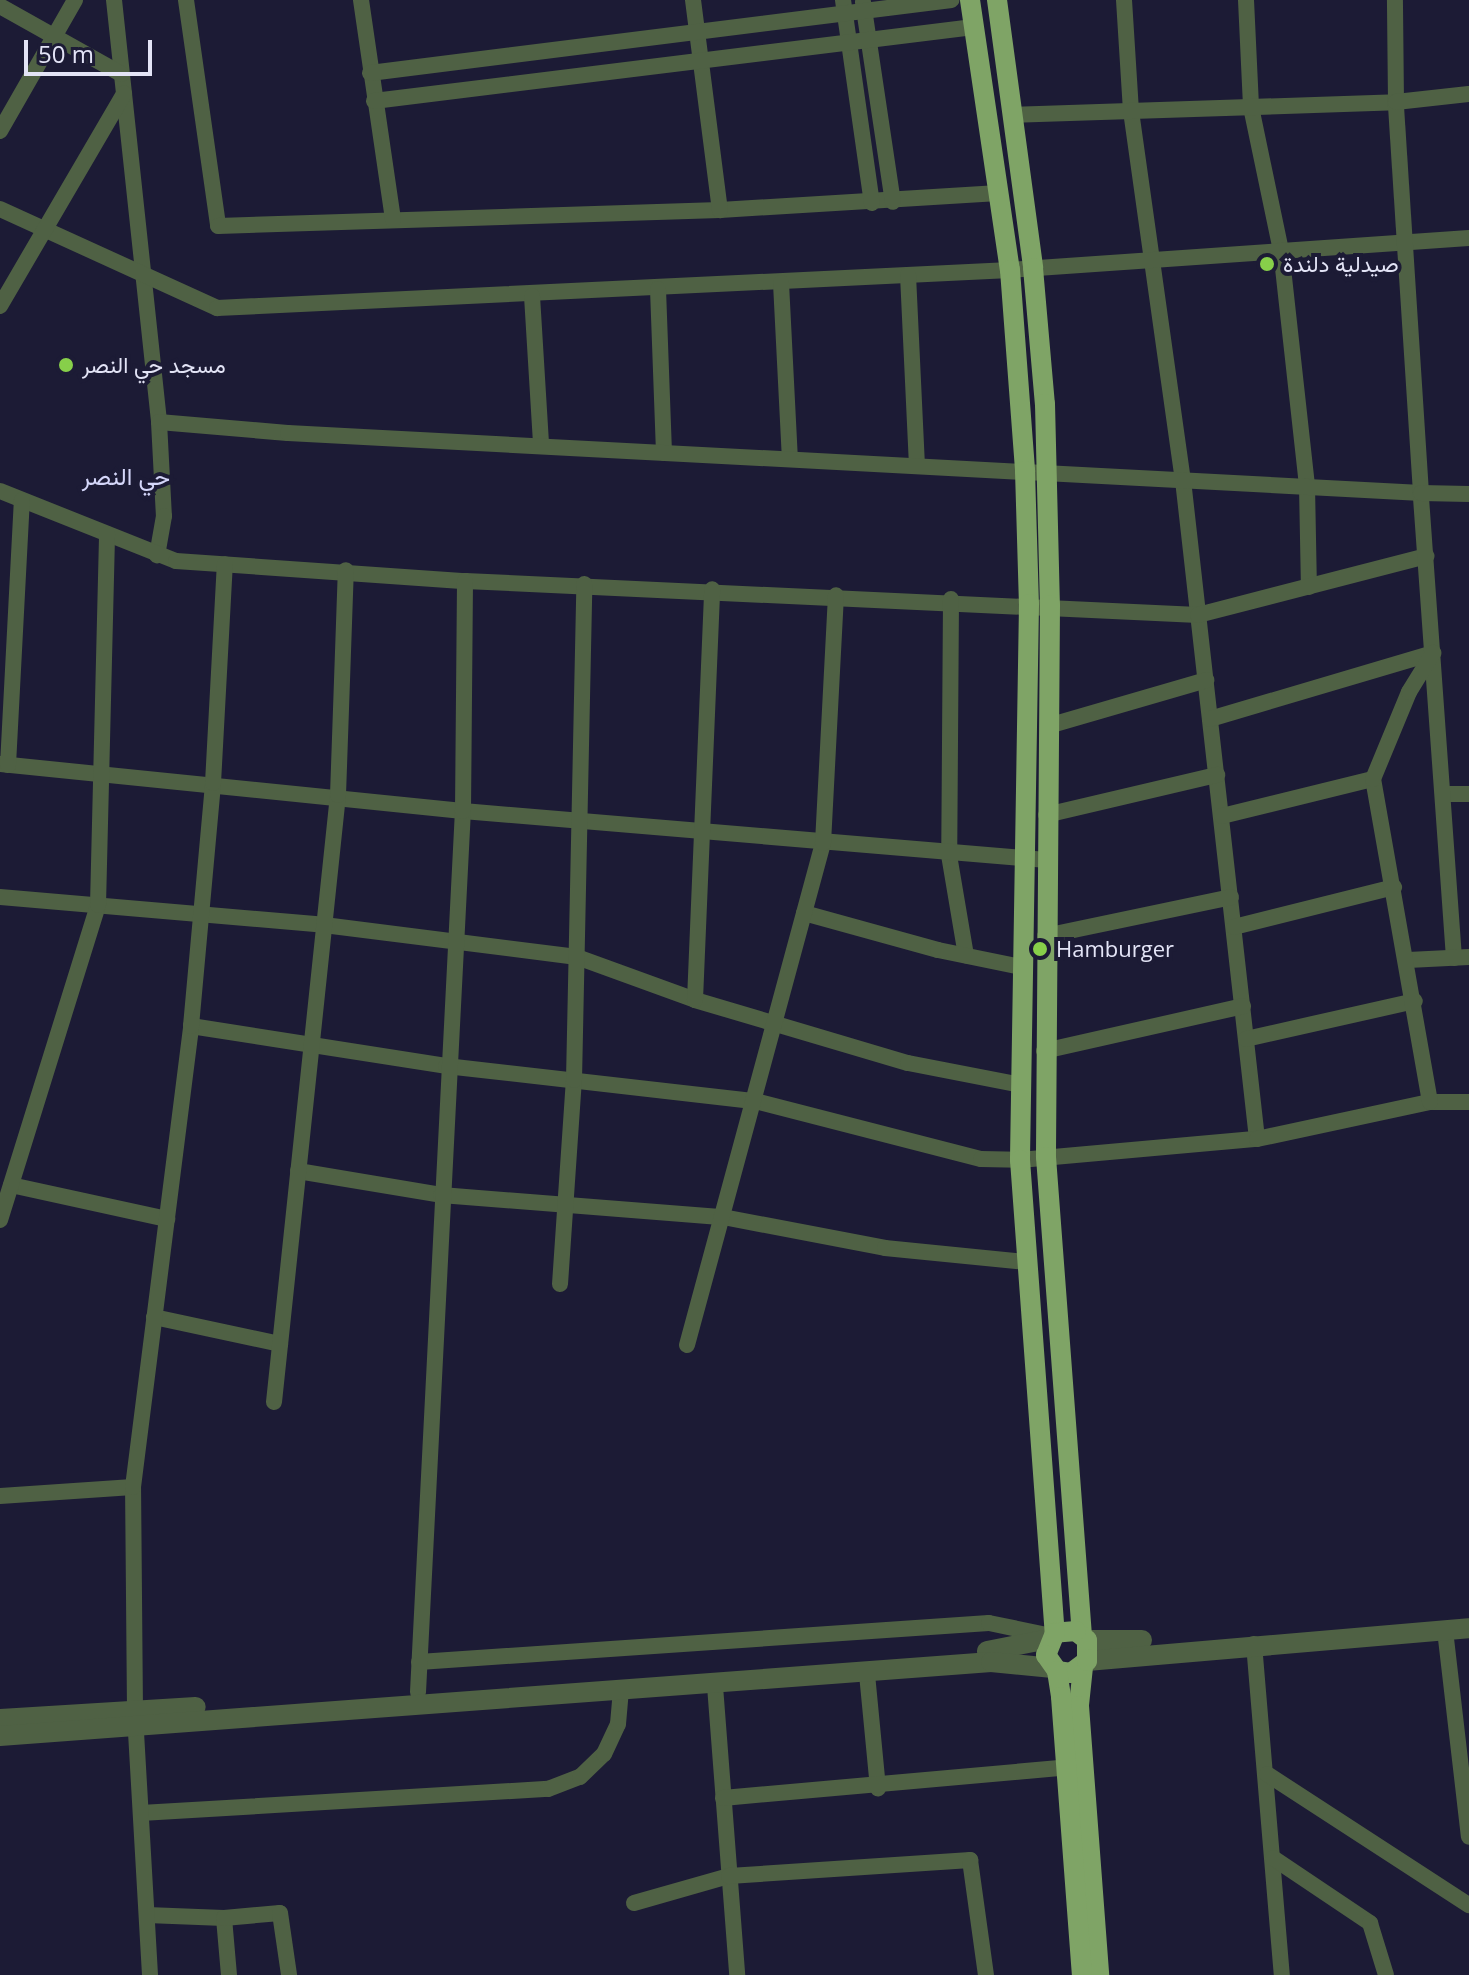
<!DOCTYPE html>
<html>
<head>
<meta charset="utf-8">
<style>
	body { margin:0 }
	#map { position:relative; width:1469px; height:1975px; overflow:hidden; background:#1c1b35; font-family:"Open Sans",Vazirmatn,sans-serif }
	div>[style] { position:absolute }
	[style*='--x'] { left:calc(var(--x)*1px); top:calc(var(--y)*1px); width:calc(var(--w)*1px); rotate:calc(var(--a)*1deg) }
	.minor>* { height:16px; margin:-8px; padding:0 8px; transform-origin:8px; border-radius:8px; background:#4f6144 }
	.tertiary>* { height:20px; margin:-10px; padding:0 10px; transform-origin:10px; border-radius:10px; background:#4f6144 }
	.primary>* { height:20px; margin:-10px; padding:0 10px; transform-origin:10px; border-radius:10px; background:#7fa466 }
	.dots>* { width:22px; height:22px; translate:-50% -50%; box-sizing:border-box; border:4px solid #1c1b35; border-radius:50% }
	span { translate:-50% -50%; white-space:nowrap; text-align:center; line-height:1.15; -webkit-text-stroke:8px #1c1b35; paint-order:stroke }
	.poi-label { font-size:22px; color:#e3e4f6 }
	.left { translate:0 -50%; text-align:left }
	.neighbourhood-label { font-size:24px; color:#d4d6f9 }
	.scale { position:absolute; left:24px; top:40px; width:128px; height:36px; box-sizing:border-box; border:4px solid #e3e4f6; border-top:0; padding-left:10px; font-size:24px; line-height:28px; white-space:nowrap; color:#e3e4f6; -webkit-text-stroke:6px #1c1b35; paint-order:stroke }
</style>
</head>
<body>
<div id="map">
	<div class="minor">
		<div style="--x:114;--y:0;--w:424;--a:83.9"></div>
		<div style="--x:159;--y:422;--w:94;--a:87"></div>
		<div style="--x:164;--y:516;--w:40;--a:100"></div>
		<div style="--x:186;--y:0;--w:228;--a:81.9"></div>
		<div style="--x:218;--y:226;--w:502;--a:-1.83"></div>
		<div style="--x:720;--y:210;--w:279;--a:-3.5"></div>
		<div style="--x:361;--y:0;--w:222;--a:81.7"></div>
		<div style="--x:693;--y:0;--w:212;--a:82.7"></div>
		<div style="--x:843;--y:0;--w:205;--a:81.9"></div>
		<div style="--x:1124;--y:0;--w:111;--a:86.4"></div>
		<div style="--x:1131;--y:111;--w:373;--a:82"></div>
		<div style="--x:1183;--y:480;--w:663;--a:83.59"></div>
		<div style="--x:1246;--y:0;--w:107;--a:87.3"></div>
		<div style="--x:1251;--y:107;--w:146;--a:78.2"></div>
		<div style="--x:1281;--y:250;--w:237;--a:83.7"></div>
		<div style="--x:1307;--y:486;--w:101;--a:88.9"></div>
		<div style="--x:863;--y:2;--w:202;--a:81.5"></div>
		<div style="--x:0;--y:6;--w:139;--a:29.3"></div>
		<div style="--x:370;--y:73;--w:586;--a:-7.16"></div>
		<div style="--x:374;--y:101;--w:604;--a:-7.04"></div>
		<div style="--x:1012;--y:115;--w:384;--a:-1.9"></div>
		<div style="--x:1396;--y:102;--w:102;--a:-90.6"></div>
		<div style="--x:0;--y:131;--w:151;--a:-60.2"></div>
		<div style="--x:0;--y:209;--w:239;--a:24.5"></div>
		<div style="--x:217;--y:308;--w:794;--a:-2.74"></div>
		<div style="--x:1010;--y:270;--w:460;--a:-4"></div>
		<div style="--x:908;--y:275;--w:189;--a:87.3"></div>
		<div style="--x:781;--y:283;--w:176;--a:87.1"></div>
		<div style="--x:658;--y:289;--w:164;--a:87.9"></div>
		<div style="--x:532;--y:296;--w:149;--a:86.5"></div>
		<div style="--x:0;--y:306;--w:246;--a:-59.7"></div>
		<div style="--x:159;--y:422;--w:129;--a:4.9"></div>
		<div style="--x:288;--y:433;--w:1135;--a:3.03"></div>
		<div style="--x:1421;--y:493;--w:392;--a:-93.7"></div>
		<div style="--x:1396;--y:102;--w:73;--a:-6.3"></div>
		<div style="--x:0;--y:491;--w:189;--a:21.7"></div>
		<div style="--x:176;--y:561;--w:290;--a:4"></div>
		<div style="--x:465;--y:581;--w:734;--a:2.66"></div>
		<div style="--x:1198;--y:615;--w:236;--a:-14.5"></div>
		<div style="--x:951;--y:599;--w:256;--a:90.4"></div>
		<div style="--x:949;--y:855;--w:102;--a:80.4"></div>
		<div style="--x:1210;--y:719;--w:233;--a:-16.5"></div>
		<div style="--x:1048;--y:726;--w:165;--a:-16.2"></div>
		<div style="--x:0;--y:764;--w:465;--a:5.8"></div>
		<div style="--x:463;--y:811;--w:586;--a:4.8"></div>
		<div style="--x:8;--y:765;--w:265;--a:-87"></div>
		<div style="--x:1443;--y:794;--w:26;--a:0"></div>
		<div style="--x:1046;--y:815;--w:176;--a:-13.2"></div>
		<div style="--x:1222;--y:816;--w:155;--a:-13.8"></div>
		<div style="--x:0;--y:897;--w:325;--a:4.9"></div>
		<div style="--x:324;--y:925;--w:255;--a:7.2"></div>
		<div style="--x:577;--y:957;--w:126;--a:20"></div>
		<div style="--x:695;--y:1000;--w:222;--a:16.5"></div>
		<div style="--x:908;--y:1063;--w:115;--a:11"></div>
		<div style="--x:804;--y:913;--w:139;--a:15.4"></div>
		<div style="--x:938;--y:950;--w:85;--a:11.6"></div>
		<div style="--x:1234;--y:927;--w:165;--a:-14"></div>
		<div style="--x:1045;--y:936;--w:190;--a:-11.8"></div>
		<div style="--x:1454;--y:958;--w:466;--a:-94.1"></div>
		<div style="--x:1421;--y:493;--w:48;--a:1.2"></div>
		<div style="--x:1408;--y:960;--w:61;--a:-2.8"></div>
		<div style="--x:695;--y:1000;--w:411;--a:-87.6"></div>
		<div style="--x:191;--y:1026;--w:258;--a:8.9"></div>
		<div style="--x:446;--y:1066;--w:311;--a:6.5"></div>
		<div style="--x:755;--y:1101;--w:233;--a:14.4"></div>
		<div style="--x:981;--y:1159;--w:39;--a:1"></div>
		<div style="--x:1020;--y:1160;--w:238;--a:-5.1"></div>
		<div style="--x:1257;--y:1139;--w:177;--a:-12.1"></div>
		<div style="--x:1430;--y:1102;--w:39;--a:0"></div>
		<div style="--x:1246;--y:1039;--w:173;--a:-12.7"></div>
		<div style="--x:1044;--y:1051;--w:204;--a:-12.7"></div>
		<div style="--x:1430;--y:1102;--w:328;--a:-100"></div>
		<div style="--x:1373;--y:779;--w:94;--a:-67.5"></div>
		<div style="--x:1409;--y:692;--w:46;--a:-58.4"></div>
		<div style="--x:298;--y:1171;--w:145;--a:9.5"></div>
		<div style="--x:441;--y:1195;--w:283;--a:4.5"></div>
		<div style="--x:723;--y:1217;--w:165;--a:10.8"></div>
		<div style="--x:885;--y:1248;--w:142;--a:5.7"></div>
		<div style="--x:11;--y:1185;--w:160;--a:12.3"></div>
		<div style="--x:0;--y:1220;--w:330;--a:-72.7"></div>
		<div style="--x:98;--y:905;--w:371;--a:-88.6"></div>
		<div style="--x:560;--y:1284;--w:204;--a:-86.1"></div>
		<div style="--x:574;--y:1080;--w:496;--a:-88.8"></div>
		<div style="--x:154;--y:1317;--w:129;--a:12.1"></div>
		<div style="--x:687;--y:1345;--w:520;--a:-74.84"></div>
		<div style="--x:823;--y:843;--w:248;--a:-87"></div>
		<div style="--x:274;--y:1402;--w:610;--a:-83.98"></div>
		<div style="--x:338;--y:795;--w:225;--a:-88"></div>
		<div style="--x:0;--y:1496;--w:133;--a:-3.9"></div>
		<div style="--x:1445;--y:1630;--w:208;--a:83.4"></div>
		<div style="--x:1254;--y:1644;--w:332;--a:85.2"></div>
		<div style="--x:419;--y:1662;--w:571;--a:-3.91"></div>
		<div style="--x:989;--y:1623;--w:64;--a:11.7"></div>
		<div style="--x:867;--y:1674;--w:115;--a:84.5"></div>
		<div style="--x:715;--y:1686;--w:290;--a:85.6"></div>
		<div style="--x:418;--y:1692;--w:882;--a:-87.08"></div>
		<div style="--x:463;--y:811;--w:230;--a:-89.5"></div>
		<div style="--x:1267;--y:1774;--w:241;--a:33"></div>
		<div style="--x:723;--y:1798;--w:346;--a:-5.1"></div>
		<div style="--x:141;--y:1813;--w:408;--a:-3.4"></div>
		<div style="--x:548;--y:1789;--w:34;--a:-21"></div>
		<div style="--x:580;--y:1777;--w:33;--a:-44"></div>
		<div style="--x:604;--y:1754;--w:33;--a:-65"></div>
		<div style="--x:618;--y:1724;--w:34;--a:-85"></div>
		<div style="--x:1273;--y:1858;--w:117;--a:33.8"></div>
		<div style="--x:1370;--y:1923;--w:54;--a:72.9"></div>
		<div style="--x:634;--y:1903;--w:99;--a:-15.9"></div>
		<div style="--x:729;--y:1876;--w:242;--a:-3.8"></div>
		<div style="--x:970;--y:1860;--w:116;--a:82.1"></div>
		<div style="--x:147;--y:1915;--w:77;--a:2.2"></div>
		<div style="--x:224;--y:1918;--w:57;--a:85"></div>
		<div style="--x:224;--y:1918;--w:56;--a:-5.1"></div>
		<div style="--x:280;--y:1913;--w:63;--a:81.7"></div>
		<div style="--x:150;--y:1975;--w:264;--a:-93.3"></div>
		<div style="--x:135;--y:1711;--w:224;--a:-90.5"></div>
		<div style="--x:133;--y:1487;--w:465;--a:-82.8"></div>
		<div style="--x:191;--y:1026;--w:244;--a:-84.8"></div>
		<div style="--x:213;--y:783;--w:219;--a:-86.9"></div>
	</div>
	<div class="tertiary">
		<div style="--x:1087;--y:1640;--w:55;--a:0"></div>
		<div style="--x:987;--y:1651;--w:63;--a:-11"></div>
		<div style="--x:1087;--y:1661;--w:383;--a:-4.9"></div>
		<div style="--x:0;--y:1719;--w:196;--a:-3.5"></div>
		<div style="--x:0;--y:1736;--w:994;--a:-4.27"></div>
		<div style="--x:991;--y:1662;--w:62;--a:5.5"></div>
	</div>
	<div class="primary">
		<div style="--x:970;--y:0;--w:273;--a:81.6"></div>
		<div style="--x:1010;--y:270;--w:202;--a:85.7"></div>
		<div style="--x:1025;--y:471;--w:133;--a:88.3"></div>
		<div style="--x:1029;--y:604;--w:556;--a:90.93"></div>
		<div style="--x:1020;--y:1160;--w:474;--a:85.8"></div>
		<div style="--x:997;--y:0;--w:270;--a:82.3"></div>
		<div style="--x:1033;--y:268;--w:137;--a:85"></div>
		<div style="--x:1045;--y:404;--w:201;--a:88.6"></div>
		<div style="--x:1050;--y:605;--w:552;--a:90.42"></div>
		<div style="--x:1046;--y:1157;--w:479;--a:85.7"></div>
		<div style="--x:1083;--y:1667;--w:39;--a:96"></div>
		<div style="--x:1079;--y:1706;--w:270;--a:85.7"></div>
		<div style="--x:1057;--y:1671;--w:14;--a:8"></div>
		<div style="--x:1071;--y:1673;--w:20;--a:-37"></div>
		<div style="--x:1087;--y:1661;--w:21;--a:-90"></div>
		<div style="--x:1087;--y:1640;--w:14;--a:-141"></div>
		<div style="--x:1076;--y:1631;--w:21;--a:175"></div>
		<div style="--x:1055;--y:1633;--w:24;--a:112"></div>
		<div style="--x:1046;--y:1655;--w:19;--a:55"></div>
		<div style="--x:1057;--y:1671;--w:26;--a:81"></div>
		<div style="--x:1061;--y:1697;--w:279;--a:85.7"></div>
	</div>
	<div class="dots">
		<div style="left:1267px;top:264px;background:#87cf4a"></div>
		<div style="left:66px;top:365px;background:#87cf4a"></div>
		<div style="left:1040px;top:949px;background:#87cf4a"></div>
	</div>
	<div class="poi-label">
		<span class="left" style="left:1283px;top:264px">صيدلية دلندة</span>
		<span class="left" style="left:82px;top:365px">مسجد حي النصر</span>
		<span class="left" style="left:1056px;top:949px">Hamburger</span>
	</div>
	<div class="neighbourhood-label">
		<span style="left:126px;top:476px">حي النصر</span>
	</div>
	<div class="scale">50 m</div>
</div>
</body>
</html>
